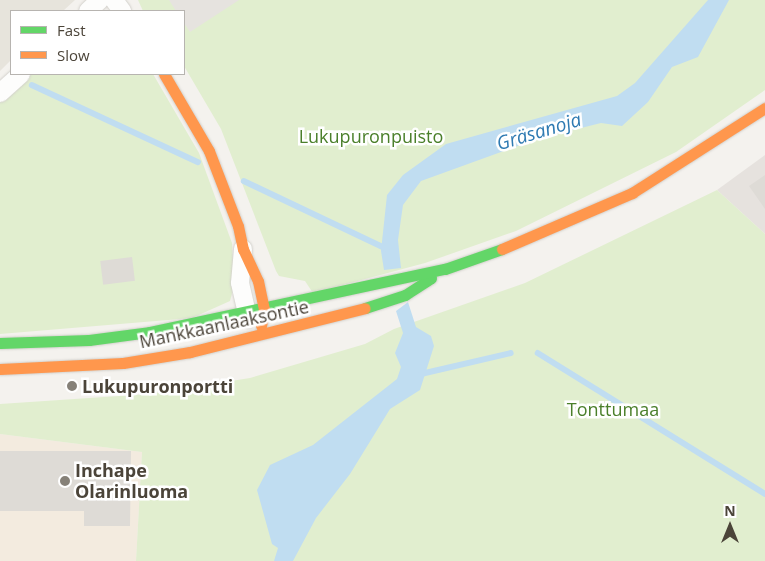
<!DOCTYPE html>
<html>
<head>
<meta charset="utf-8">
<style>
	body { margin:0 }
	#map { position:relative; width:765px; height:561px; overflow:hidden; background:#f4f2ee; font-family:"Open Sans",sans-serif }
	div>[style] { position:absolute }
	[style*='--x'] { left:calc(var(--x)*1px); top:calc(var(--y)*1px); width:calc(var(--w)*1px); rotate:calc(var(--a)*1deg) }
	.residential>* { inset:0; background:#e7e4dc }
	.commercial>* { inset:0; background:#f3ebdf }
	.industrial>* { inset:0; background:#e6e2de }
	.green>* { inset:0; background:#e1eecf }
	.parking>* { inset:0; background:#e6e3df }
	.water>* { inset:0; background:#c0ddf1 }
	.stream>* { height:5.5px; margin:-2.75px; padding:0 2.75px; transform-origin:2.75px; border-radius:2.75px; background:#c0ddf1 }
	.building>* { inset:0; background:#dedbd6; transform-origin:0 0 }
	.roads { filter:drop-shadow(0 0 1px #d2d0cb) drop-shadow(0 0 1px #d2d0cb) }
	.street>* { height:18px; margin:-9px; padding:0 9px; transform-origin:9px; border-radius:9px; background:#fdfdfc }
	.fast>* { height:11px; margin:-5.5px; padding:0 5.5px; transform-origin:5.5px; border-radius:5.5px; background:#63d668 }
	.slow>* { height:11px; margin:-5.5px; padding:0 5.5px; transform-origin:5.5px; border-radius:5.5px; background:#ff974d }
	.dots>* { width:14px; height:14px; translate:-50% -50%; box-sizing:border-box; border:2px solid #fff; border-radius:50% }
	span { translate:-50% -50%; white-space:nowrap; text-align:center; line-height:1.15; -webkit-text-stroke:5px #fff; paint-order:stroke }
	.park-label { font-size:18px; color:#4a7f2a }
	.street-label { font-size:18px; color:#4b4439 }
	.poi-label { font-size:18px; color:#4b4439; font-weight:700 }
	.left { translate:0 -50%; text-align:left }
	.water-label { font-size:19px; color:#2e7ab2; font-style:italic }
	.legend { position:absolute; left:10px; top:10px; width:175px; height:65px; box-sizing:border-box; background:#fff; border:1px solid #b7b4b0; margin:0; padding:6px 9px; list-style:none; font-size:15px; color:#4b4439 }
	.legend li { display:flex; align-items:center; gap:10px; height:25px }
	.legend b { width:25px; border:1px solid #b7b4b0 }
	.north { position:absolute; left:705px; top:501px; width:50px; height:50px; -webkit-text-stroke:4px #fff; paint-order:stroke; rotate:0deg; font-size:14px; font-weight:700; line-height:20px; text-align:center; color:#4b4439 }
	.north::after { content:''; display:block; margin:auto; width:18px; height:22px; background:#4b4439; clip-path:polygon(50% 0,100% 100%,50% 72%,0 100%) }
</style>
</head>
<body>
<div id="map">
	<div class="residential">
		<div style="clip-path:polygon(0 0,75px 0,63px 11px,11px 11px,11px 60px,0 71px)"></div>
	</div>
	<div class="commercial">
		<div style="clip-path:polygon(0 434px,142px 452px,136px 561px,0 561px)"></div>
	</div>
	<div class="industrial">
		<div style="clip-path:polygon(765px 155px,765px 234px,717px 190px)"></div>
	</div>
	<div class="green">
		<div style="clip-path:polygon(138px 0,765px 0,765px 90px,676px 152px,516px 231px,425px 263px,313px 293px,305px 281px,279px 276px,276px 271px,221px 129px,184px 66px,184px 11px,143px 11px)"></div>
		<div style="clip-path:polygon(32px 74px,153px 74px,199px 153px,232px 243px,234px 286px,230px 301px,192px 318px,0 334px,0 102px)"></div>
		<div style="clip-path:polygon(717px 190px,765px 234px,765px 561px,136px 561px,142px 452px,0 434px,0 404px,149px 394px,250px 378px,365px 344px,394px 329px,525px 283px)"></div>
	</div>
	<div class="parking">
		<div style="clip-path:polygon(169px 0,239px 0,190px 32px,184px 23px,184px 11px,176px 11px)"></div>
	</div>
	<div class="water">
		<div style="clip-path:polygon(708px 0,729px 0,698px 57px,672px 67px,648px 102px,622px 126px,601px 123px,537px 139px,421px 181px,403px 205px,398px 240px,401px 268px,384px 270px,381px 251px,387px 195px,403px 175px,446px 144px,617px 96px,635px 83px)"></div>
		<div style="clip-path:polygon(408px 302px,416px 327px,431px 336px,434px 346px,420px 390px,390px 409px,350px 474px,316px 518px,293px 561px,274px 561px,278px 548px,272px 544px,257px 490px,270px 465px,313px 445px,397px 379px,401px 367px,395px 353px,403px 333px,396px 311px)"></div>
	</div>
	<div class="stream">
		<div style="--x:32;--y:85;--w:183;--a:24.9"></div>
		<div style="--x:244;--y:181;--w:158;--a:25.4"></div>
		<div style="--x:538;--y:353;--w:267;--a:31.8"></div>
		<div style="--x:421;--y:374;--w:92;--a:-13.1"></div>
	</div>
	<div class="building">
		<div style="clip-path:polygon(765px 175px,765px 209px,749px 186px)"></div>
		<div style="left:132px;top:257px;width:24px;height:32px;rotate:83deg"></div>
		<div style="clip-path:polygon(0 451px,131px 451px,130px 526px,84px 526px,84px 511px,0 511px)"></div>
	</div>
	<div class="roads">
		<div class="street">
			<div style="--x:114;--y:0;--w:14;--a:54"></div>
			<div style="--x:88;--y:11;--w:16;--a:-43"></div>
			<div style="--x:0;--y:93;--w:28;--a:-42"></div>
			<div style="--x:243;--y:249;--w:34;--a:95"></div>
			<div style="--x:240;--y:283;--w:37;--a:77"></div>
		</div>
		<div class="fast">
			<div style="--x:365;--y:308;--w:42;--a:-18"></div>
			<div style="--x:405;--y:295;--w:31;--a:-33"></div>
			<div style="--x:0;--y:343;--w:89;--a:-1.9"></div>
			<div style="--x:89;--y:340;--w:62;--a:-7.5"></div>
			<div style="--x:150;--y:332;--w:302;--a:-12.1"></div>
			<div style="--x:445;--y:269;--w:60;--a:-19.3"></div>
		</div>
		<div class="slow">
			<div style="--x:164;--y:74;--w:89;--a:59.7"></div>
			<div style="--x:209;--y:151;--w:80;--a:68.9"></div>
			<div style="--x:238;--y:226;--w:24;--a:78"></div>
			<div style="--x:243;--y:249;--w:35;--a:65"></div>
			<div style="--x:258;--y:281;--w:29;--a:78"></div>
			<div style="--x:264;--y:309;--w:17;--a:100"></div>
			<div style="--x:502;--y:249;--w:142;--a:-23.3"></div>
			<div style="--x:632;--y:193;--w:158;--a:-32.6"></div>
			<div style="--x:0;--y:369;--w:123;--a:-2.8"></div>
			<div style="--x:123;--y:363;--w:68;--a:-9.3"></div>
			<div style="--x:190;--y:352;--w:180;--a:-14.1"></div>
		</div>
	</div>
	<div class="dots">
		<div style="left:72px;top:386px;background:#868178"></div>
		<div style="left:65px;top:481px;background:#868178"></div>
	</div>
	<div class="park-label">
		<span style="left:371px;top:136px">Lukupuronpuisto</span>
		<span style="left:613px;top:409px">Tonttumaa</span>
	</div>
	<div class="street-label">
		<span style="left:224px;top:324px;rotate:-12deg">Mankkaanlaaksontie</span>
	</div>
	<div class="poi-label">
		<span class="left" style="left:82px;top:386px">Lukupuronportti</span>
		<span class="left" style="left:75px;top:481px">Inchape<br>Olarinluoma</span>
	</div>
	<div class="water-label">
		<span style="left:539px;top:132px;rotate:-17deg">Gräsanoja</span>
	</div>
	<ul class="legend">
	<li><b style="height:6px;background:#63d668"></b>Fast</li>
	<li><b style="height:6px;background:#ff974d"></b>Slow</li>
	</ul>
	<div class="north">N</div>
</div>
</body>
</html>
